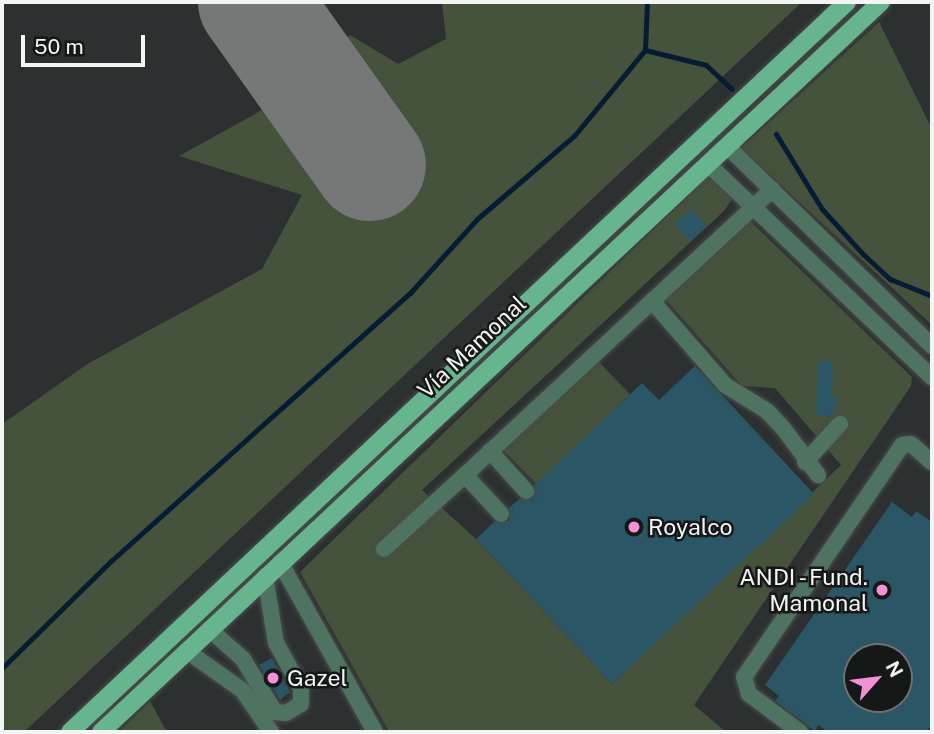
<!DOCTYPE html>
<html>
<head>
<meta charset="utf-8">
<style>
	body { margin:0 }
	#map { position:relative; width:934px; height:734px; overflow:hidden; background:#2d3030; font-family:"Public Sans",sans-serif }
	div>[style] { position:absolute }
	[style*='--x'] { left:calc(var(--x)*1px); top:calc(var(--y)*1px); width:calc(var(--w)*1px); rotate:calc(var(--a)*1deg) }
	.green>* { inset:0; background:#45523c; transform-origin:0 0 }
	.stream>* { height:5px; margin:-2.5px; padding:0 2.5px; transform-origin:2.5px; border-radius:2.5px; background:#051d34 }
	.runway>* { height:112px; margin:-56px; padding:0 56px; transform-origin:56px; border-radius:56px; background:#767878 }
	.building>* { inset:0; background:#2a5665; transform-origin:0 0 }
	.minor-tunnel>* { height:16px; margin-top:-8px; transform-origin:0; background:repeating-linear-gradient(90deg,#414444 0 16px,transparent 0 24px) }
	.roads { filter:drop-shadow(0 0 2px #494c4c) drop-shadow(0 0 2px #494c4c) }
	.minor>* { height:16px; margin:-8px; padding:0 8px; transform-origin:8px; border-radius:8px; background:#4e7360 }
	.major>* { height:18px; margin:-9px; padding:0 9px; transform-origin:9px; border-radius:9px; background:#66b58f }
	.dots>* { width:19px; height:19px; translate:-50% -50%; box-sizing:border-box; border:4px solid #161817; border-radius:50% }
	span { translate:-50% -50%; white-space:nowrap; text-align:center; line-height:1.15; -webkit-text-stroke:5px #161817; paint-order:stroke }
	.street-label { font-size:23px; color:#f3f5f5 }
	.poi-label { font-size:23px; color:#f3f5f5 }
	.left { translate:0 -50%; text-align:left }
	.right { translate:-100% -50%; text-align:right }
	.frame { position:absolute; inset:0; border:4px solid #f3f5f5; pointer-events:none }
	.north { position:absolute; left:843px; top:643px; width:70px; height:70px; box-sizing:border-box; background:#161817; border:2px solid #6e7070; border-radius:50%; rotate:62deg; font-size:19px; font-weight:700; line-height:28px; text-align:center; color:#f3f5f5 }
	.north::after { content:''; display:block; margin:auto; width:24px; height:32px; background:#f491d4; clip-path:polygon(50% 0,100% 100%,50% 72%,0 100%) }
	.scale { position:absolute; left:21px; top:35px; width:124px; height:32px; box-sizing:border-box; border:4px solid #f3f5f5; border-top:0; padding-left:9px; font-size:21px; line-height:24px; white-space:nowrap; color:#f3f5f5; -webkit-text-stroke:5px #161817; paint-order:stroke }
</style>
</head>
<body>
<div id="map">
	<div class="green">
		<div style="clip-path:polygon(442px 2px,802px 2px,24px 732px,2px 732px,2px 424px,89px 363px,262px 269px,302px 195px,179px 156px,282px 99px,350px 35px,398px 64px,446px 39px)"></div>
		<div style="clip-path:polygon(879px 22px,932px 129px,932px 325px,741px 148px)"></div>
		<div style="clip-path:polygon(710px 175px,725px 182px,732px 199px,724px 211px,422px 490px,476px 539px,612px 684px,841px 465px,775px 388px,742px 386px,665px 299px,749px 220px,912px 377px,911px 386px,694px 705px,726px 732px,389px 732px,300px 572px)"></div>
		<div style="left:596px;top:359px;width:49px;height:130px;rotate:46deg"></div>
		<div style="clip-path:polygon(150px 701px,167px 732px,119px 732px)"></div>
	</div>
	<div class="stream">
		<div style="--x:645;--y:50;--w:63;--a:13.8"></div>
		<div style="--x:706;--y:65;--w:35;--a:43"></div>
		<div style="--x:776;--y:134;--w:88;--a:58.5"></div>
		<div style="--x:822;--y:209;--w:61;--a:47.7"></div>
		<div style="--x:863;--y:254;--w:37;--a:43"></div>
		<div style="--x:890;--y:279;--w:45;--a:22"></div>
		<div style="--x:2;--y:668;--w:153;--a:-44.5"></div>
		<div style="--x:111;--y:561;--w:402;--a:-41.9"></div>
		<div style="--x:410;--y:293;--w:100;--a:-47.8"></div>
		<div style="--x:477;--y:219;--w:128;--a:-40.6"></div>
		<div style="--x:574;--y:136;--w:112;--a:-50.5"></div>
		<div style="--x:645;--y:50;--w:48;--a:-87.6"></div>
	</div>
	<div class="runway">
		<div style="--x:254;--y:2;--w:200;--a:54.6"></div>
	</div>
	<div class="building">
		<div style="left:692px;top:209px;width:23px;height:22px;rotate:50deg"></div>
		<div style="clip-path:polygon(818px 361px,833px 362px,832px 397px,838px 397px,832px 417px,816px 415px)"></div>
		<div style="clip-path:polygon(695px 366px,814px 494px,612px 684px,476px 539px,494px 522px,509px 521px,509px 508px,519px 499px,533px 498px,534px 485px,642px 383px,659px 400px)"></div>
		<div style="clip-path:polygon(evenodd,892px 502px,912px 517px,916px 511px,932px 522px,932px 724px,926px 732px,828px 732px,818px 725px,815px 731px,775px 701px,779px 696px,765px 685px,892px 502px,857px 657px,899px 657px,899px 699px,857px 699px,857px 657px)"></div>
		<div style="clip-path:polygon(272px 658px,290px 692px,280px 700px,259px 665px)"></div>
	</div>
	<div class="minor-tunnel">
		<div style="--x:265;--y:682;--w:18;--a:-29"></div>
	</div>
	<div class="roads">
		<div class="minor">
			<div style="--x:727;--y:146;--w:286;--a:44.3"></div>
			<div style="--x:708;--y:164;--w:309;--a:43.6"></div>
			<div style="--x:652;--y:301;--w:111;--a:49"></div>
			<div style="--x:725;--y:385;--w:49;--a:31.8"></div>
			<div style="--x:767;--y:411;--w:23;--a:47"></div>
			<div style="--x:783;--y:428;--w:59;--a:53.3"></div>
			<div style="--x:490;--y:451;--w:54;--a:48"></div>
			<div style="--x:805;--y:462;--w:52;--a:-47.4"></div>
			<div style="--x:501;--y:514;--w:53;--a:-132.7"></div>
			<div style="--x:465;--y:475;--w:420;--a:-42.9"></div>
			<div style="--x:384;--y:549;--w:110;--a:-42.4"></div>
			<div style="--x:280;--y:562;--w:195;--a:60.8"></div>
			<div style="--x:209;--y:629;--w:45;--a:41.4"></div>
			<div style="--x:243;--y:659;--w:62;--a:58.9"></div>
			<div style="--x:275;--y:712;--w:11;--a:5"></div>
			<div style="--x:286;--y:713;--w:17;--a:-31"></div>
			<div style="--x:301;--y:704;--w:16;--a:-90"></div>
			<div style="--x:301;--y:688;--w:51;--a:-119.1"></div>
			<div style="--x:276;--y:643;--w:68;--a:-99.3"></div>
			<div style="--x:187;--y:651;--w:69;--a:35.5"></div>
			<div style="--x:243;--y:691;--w:50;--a:55.7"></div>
			<div style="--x:800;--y:732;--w:64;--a:-143.3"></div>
			<div style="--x:749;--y:694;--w:18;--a:-106"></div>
			<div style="--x:744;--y:677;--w:281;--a:-55.7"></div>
			<div style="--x:902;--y:445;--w:9;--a:-6"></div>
			<div style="--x:911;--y:444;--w:28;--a:41"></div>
		</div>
		<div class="major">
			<div style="--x:70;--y:732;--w:1066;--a:-43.21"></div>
			<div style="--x:101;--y:732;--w:1068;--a:-43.1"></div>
		</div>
	</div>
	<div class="dots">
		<div style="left:634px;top:527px;background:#f491d4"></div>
		<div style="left:882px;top:590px;background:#f491d4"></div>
		<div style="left:273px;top:678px;background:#f491d4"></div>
	</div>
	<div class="street-label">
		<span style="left:472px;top:347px;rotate:-43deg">Vía Mamonal</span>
	</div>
	<div class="poi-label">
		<span class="left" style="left:648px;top:527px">Royalco</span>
		<span class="right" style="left:868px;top:590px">ANDI - Fund.<br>Mamonal</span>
		<span class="left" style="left:287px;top:678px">Gazel</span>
	</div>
	<div class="frame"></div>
	<div class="north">N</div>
	<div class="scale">50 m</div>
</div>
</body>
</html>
